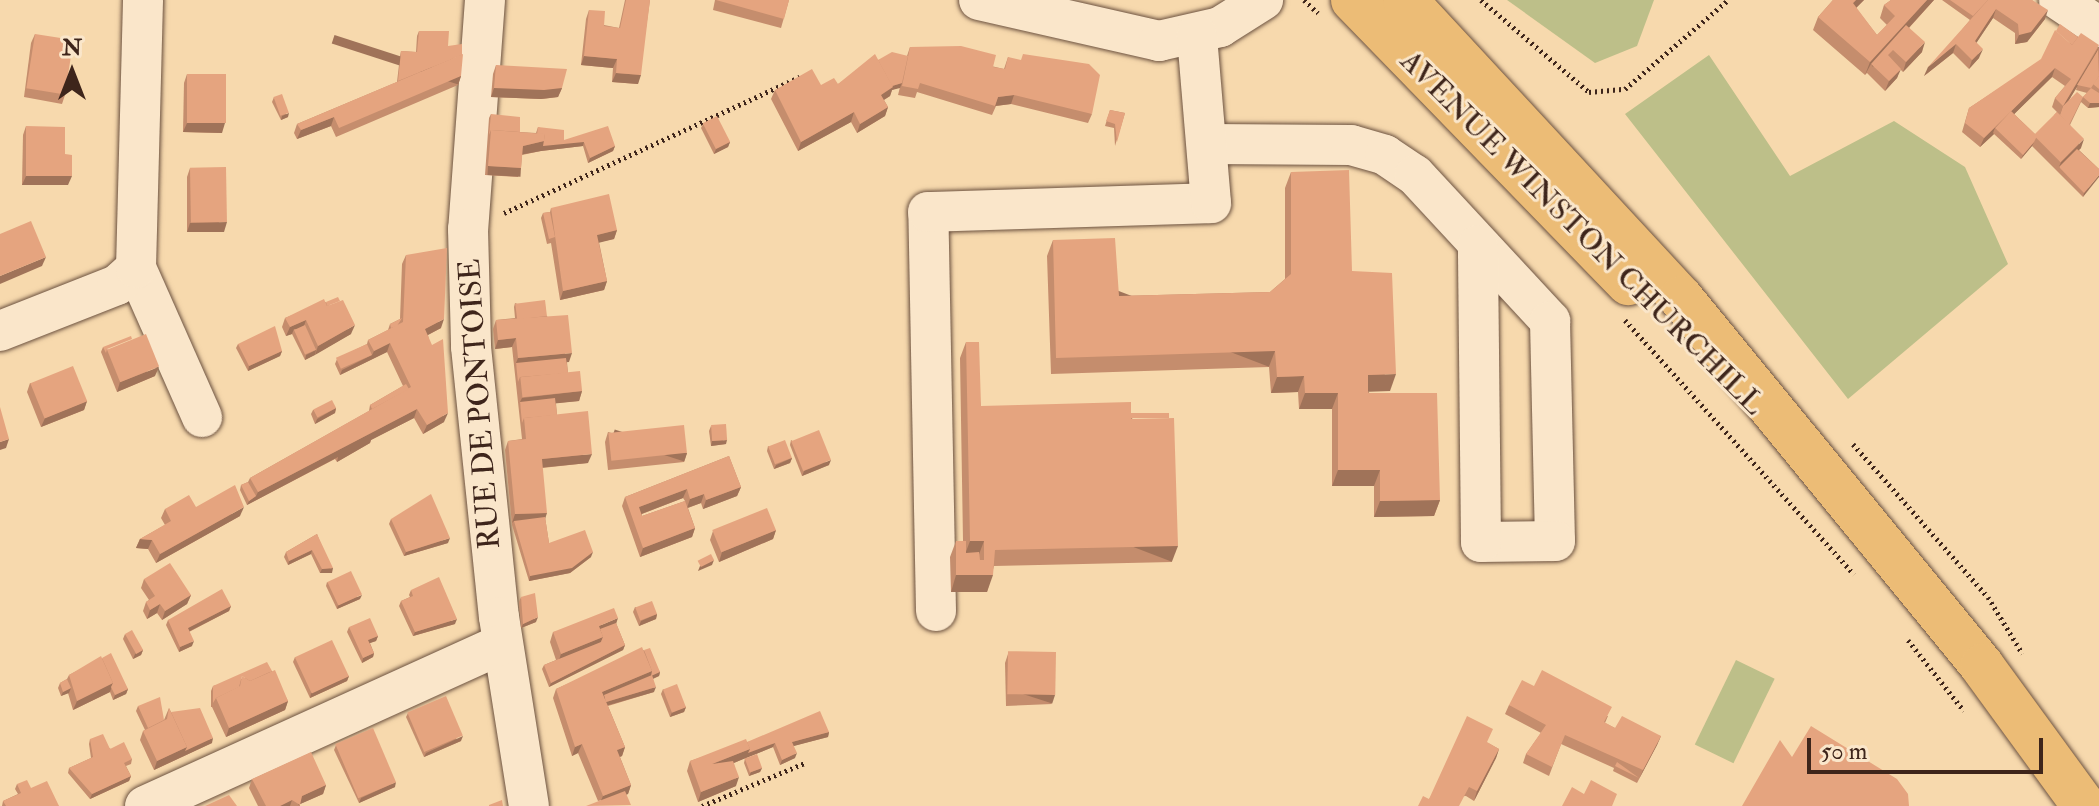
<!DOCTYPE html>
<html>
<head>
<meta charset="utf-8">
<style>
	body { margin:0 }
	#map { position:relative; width:2099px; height:806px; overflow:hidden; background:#f7d9ad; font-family:"IM FELL Double Pica",serif }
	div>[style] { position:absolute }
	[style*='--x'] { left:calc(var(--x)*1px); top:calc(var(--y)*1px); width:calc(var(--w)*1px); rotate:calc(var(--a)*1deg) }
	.green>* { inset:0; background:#bdbf89; transform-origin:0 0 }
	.path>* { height:5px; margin-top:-2.5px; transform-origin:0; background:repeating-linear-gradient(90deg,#3e251b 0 2px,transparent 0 6px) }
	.roads { filter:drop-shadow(0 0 2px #6c5240) drop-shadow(0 0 2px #6c5240) }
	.minor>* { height:40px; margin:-20px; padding:0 20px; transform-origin:20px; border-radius:20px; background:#fae6ca }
	.major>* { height:44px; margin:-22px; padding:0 22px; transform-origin:22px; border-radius:22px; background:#ecbc76 }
	.wall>* { inset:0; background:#c58d6d }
	.shaded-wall>* { inset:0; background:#a07359; transform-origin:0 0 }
	.building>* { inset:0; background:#e5a47f; transform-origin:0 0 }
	span { translate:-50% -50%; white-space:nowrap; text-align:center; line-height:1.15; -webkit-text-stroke:6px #fae6ca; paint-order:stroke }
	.street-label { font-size:30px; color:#3e251b }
	.north { position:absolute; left:32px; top:32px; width:80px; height:80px; -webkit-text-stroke:6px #fae6ca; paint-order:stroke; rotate:0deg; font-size:22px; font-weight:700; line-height:32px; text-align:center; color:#3e251b }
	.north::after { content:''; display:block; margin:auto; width:28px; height:36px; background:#3e251b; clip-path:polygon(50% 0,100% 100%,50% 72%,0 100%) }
	.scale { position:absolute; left:1807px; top:738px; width:236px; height:36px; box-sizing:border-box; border:4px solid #3e251b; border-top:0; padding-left:10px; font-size:24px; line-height:28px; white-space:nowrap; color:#3e251b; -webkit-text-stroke:6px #fae6ca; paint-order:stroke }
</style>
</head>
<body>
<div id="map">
	<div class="green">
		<div style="clip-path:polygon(1507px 0,1654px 0,1637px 46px,1595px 63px)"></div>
		<div style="clip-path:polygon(1709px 55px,1790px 176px,1894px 121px,1965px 167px,2008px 264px,1848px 399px,1625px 114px)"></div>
		<div style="left:1736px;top:660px;width:43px;height:94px;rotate:26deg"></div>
	</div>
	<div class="path">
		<div style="--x:1304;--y:0;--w:19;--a:43"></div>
		<div style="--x:1481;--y:0;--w:142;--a:40.4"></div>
		<div style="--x:1589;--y:92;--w:36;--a:-5"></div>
		<div style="--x:1625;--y:89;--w:136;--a:-40.8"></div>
		<div style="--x:504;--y:213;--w:326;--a:-24.7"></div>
		<div style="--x:1625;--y:320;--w:342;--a:48"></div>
		<div style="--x:1853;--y:444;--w:204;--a:48.6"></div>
		<div style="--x:1988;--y:597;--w:66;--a:58.7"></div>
		<div style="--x:1908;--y:640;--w:90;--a:51.7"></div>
		<div style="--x:702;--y:806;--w:112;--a:-22.7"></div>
	</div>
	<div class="roads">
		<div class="minor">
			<div style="--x:485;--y:0;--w:230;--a:94.2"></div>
			<div style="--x:468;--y:229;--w:118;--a:88.5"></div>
			<div style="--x:471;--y:347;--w:271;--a:84.1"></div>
			<div style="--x:499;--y:617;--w:191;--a:81"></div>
			<div style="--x:979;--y:0;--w:185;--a:12.8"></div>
			<div style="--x:1159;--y:41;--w:63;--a:-12.9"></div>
			<div style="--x:1220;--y:27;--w:51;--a:-32.1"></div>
			<div style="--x:2059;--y:0;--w:48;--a:34"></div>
			<div style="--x:1209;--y:144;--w:142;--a:0.4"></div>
			<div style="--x:1351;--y:145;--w:35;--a:16"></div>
			<div style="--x:1385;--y:155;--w:36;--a:34"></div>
			<div style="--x:1415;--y:175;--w:199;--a:47.2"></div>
			<div style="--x:1550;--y:321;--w:220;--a:88.7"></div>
			<div style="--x:1555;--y:541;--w:74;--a:179.2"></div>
			<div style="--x:1481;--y:542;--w:297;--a:-90.6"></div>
			<div style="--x:136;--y:268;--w:163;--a:66.1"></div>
			<div style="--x:0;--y:331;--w:126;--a:-21.5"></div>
			<div style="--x:117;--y:285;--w:25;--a:-42"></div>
			<div style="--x:136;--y:268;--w:268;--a:-88.5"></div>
			<div style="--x:936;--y:611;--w:399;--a:-91.1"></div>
			<div style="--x:928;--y:212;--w:283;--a:-1.8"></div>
			<div style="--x:1211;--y:203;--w:169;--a:-94.8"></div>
			<div style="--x:145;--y:806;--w:392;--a:-24.4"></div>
		</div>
		<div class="major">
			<div style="--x:1353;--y:0;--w:395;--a:45.8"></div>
			<div style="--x:1405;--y:0;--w:406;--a:47.2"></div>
			<div style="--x:1681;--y:298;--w:475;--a:50.7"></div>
			<div style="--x:1982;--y:666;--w:173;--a:53.9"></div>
		</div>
	</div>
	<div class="wall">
		<div style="clip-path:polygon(625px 0,650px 0,638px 84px,612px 82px,613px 68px,581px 65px,586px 19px,589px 10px,604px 25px,619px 28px)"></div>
		<div style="clip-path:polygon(715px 0,789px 0,781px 28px,713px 10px)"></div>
		<div style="clip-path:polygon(1833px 0,1864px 0,1856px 8px,1877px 35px,1887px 25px,1880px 18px,1884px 5px,1891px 0,1934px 0,1909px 28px,1922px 52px,1903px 72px,1900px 69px,1897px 78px,1885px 91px,1867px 73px,1865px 75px,1813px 30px,1818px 17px)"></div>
		<div style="clip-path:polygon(1942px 0,2032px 0,2045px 19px,2027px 42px,2015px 44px,2015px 33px,1993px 18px,1976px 43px,1979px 58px,1969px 69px,1953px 53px,1924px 76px,1970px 20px)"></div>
		<div style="clip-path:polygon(419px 31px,448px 46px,461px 76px,458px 85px,336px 137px,331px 126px,297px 139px,294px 133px,297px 124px,397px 82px,400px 56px,401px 51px,416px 52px,417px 36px)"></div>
		<div style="clip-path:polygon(35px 34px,65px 95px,62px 104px,24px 97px,31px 43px)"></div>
		<div style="clip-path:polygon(evenodd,2078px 37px,2099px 48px,2099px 107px,2088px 108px,2081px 102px,2070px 125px,2081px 148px,2079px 150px,2099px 169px,2083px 197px,2032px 146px,2021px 159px,1994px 134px,1980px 147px,1962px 132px,1969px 108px,2078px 37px,2052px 77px,2065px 86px,2055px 98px,2052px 107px,2057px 112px,2037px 136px,2014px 114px,2052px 77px,2078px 37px,2077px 87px,2076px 90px,2087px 93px,2083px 97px,2069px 100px,2077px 87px)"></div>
		<div style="clip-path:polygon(910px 47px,1004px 69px,1008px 57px,1092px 114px,1088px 123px,1011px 104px,996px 106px,992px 115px,917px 92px,915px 98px,898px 95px,900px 87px,892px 90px,890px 96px,884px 100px,888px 107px,885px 116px,857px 133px,851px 122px,798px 151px,771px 99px,775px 90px,838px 84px,878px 60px,907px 56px)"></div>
		<div style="clip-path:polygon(496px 65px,562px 88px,558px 97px,541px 99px,491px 97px,493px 74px)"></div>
		<div style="clip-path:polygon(187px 74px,222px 133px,183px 132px,184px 83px)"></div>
		<div style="clip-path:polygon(274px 97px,288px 117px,281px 120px,272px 102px)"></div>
		<div style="clip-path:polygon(1110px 110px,1125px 113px,1115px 146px,1114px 128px,1105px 126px)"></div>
		<div style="clip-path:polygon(491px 114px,520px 132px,536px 133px,538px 127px,564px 140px,615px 146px,613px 151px,588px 163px,583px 146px,541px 151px,522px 155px,521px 168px,518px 177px,485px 175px,489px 118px)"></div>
		<div style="clip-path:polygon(703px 124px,730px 142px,728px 147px,714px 154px,701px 128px)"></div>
		<div style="clip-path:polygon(26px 126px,65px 154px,68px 185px,22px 185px,23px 135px)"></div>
		<div style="clip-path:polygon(190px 168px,224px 232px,187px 232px,187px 177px)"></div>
		<div style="clip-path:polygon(1291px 172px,1352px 271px,1390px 391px,1368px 391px,1440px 500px,1434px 516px,1374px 517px,1374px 486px,1332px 486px,1332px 409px,1299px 409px,1298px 392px,1271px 393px,1269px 367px,1051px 374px,1047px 256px,1053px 240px,1119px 296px,1270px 292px,1285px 279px,1285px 188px)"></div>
		<div style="clip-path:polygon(551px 208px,617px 230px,614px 239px,599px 242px,607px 281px,604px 290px,560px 300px,551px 243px,547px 244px,541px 218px,543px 213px,550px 212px)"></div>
		<div style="clip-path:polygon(406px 255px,441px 328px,428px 335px,444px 422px,423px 434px,414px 418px,371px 440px,370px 443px,337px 462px,335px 459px,247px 505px,240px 490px,241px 485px,248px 482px,250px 478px,369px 411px,370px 405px,403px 386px,387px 352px,340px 375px,335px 364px,337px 359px,367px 344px,368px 340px,388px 330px,390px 324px,400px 319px,402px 264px)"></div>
		<div style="clip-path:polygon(326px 302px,351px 334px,305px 360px,292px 334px,286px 336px,282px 327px,285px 318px)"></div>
		<div style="clip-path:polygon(515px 303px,547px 316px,569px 362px,567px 362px,568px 373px,582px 391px,579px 401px,556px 403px,557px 415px,588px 463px,542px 468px,545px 517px,549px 543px,591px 557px,570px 573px,529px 581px,512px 525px,505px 450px,508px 441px,522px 439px,512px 347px,495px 349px,493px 329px,496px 320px,515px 318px,514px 307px)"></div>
		<div style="clip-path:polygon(966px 342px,981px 406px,1131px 414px,1172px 562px,994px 566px,987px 592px,951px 592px,950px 557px,956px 541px,963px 541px,960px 358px)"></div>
		<div style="clip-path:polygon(238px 344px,282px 351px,280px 356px,248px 371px,236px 348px)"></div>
		<div style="clip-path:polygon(103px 347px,155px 376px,117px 392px,101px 352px)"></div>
		<div style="clip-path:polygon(30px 383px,87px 401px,84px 410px,41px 427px,27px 392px)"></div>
		<div style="clip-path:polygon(336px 408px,335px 413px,315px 424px,311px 414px,313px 410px)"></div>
		<div style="clip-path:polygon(711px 426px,726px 444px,711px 446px,709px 431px)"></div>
		<div style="clip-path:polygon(608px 432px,687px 453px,684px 462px,608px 470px,605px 442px)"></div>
		<div style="clip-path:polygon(791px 440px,829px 465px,802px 476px,790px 445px)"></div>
		<div style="clip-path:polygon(768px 446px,792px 458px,790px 463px,774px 469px,767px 451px)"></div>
		<div style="clip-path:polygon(evenodd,729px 456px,741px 487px,737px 496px,703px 509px,701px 503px,688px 508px,695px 528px,692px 537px,640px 557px,622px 506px,625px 497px,729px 456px,683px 498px,685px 501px,642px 516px,642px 514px,683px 498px)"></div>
		<div style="clip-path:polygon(196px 507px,240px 516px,156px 563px,148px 549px,136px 548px,140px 539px,165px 525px,161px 518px,165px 509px)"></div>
		<div style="clip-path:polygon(391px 519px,448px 543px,404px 556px,389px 524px)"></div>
		<div style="clip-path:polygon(776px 530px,773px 539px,719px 562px,710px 540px,713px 531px)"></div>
		<div style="clip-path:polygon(317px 534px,332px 573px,320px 573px,311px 554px,288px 565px,284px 557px,286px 552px)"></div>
		<div style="clip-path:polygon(144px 579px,191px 595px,187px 604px,162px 620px,157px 613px,147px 619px,143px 611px,146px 602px,149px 600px,141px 588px)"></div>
		<div style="clip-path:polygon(327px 582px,360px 599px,337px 609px,326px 586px)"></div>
		<div style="clip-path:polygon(411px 590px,455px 624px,413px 636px,399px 606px,401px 601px,410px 597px,409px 595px)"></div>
		<div style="clip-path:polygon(521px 597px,536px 622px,521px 628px,519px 602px)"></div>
		<div style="clip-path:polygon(231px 606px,229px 611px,189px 632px,192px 646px,179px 652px,166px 625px,168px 620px)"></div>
		<div style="clip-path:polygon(635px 607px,657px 614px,656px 619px,639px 626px,633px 612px)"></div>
		<div style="clip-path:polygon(616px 623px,625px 645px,623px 650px,549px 687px,542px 669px,544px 665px,556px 660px,550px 642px,553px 632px)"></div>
		<div style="clip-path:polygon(349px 627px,378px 636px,376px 641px,370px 643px,374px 653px,373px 657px,362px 663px,347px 632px)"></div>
		<div style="clip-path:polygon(125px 634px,143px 650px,141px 655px,133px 659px,123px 639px)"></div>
		<div style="clip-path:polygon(644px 650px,660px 672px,659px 676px,653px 679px,654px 692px,608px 706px,625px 747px,622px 756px,620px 757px,631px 785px,628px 794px,598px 801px,578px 753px,572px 756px,553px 698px,556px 689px)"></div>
		<div style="clip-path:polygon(1008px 654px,1052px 704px,1006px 706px,1005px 663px)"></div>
		<div style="clip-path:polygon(295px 657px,349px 676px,347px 681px,310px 698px,293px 662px)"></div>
		<div style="clip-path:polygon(102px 658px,128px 689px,126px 694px,113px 700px,110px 692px,73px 710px,68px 693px,61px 696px,58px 688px,60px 683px,67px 679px,69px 675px)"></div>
		<div style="clip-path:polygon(272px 671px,288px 701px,285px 710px,226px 737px,212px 707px,211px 707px,211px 691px,213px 686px)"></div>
		<div style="clip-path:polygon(663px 689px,686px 707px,684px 712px,670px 717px,661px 694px)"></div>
		<div style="clip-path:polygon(1509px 705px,1608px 716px,1605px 723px,1615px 728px,1661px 736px,1657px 745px,1637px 783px,1613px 771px,1614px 768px,1561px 744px,1549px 776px,1523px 763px,1526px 754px,1541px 733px,1505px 714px)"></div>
		<div style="clip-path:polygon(138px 706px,164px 720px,169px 708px,171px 712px,212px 743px,154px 770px,140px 740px,143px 731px,145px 730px,136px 711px)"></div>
		<div style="clip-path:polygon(408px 713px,461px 741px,424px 757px,406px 717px)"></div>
		<div style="clip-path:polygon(829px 732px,828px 737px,793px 746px,795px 758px,780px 765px,773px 747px,746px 758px,762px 768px,760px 772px,749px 776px,744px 763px,745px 758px,734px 763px,736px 786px,698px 802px,687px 771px,690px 761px,747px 742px)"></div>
		<div style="clip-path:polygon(90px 739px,132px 759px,131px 764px,126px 766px,131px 776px,129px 781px,90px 799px,68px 773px,69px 768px,91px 758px,89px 744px)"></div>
		<div style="clip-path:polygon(1488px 743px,1499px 749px,1496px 758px,1474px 801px,1466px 796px,1429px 799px)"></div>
		<div style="clip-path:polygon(336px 745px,395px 787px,359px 803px,334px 750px)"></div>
		<div style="clip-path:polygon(252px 779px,326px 785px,323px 794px,300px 804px,300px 806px,258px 806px,249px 788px)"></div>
		<div style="clip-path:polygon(17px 784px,59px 806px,2px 806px,3px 801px,18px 794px,15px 789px)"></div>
	</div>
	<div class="shaded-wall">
		<div style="clip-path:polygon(1856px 0,1864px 0,1848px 16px,1853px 3px)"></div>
		<div style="clip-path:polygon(1927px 0,1934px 0,1873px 67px,1871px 64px,1865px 75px,1870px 62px)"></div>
		<div style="clip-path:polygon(1996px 9px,1993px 18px,1971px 51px,1975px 41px)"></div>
		<div style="clip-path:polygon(2048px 10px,2045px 19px,2027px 42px,2015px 44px,2019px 35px)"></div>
		<div style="clip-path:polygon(1925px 42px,1922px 52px,1903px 72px,1906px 62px)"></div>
		<div style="clip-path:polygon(1956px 44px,1953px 53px,1924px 76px,1928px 67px)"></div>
		<div style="clip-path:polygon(2099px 47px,2096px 55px,2060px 115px,2063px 106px)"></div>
		<div style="clip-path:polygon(1983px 49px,1979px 58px,1969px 69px,1972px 60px)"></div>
		<div style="clip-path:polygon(584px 56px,617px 59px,613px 68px,581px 65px)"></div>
		<div style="clip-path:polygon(2055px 68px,2052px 77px,1998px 130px,1995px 128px,1993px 133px,1994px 134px,1980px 147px,1984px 138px)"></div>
		<div style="clip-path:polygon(1901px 69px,1897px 78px,1885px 91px,1889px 81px)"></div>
		<div style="clip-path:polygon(616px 73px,641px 75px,638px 84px,612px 82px)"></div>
		<div style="left:461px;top:76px;width:9px;height:133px;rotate:108deg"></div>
		<div style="clip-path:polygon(902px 83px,900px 88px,892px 90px,890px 96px,877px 104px,881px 95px,889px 87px)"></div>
		<div style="clip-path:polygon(494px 88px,562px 88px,558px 97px,541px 99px,491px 97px)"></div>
		<div style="clip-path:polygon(1014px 95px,1011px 104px,995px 106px,998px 97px)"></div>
		<div style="clip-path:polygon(2090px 103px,2099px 103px,2099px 107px,2088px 108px)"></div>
		<div style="clip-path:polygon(888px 107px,885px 116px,857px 133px,860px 124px)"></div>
		<div style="clip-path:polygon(854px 112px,851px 122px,798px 151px,801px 142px)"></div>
		<div style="clip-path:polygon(289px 113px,288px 117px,281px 120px,282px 116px)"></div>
		<div style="clip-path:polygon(334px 117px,331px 126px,297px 139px,301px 130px)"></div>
		<div style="clip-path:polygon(187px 123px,225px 123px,222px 133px,183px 132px)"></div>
		<div style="clip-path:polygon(2084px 139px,2081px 148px,2060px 168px,2059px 167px,2061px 162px)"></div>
		<div style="clip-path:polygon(544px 141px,584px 142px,583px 146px,541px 151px,519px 155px,523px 146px)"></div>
		<div style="clip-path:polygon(730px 142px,728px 147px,714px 154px,716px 149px)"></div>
		<div style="clip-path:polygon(2034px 142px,2032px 146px,2021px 159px,2023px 155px)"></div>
		<div style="clip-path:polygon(615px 146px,613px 151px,588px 163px,590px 158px)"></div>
		<div style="left:488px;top:166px;width:33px;height:9px;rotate:3deg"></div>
		<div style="clip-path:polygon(2099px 175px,2099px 177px,2083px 197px,2084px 193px)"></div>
		<div style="clip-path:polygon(26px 176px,72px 176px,68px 185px,22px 185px)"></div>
		<div style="clip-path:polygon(227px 222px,224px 232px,187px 232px,190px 223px)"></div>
		<div style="clip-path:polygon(617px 230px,614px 239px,594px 244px,597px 235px)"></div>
		<div style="clip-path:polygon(46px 257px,42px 266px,0 284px,0 276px)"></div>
		<div style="clip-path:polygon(607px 281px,604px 290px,560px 300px,563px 291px)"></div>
		<div style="clip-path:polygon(444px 319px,441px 328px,422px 338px,425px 329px)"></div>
		<div style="clip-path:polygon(306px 320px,303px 329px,294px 329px,292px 334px,286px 336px,290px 327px)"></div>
		<div style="clip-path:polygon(355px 325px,351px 334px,315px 355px,318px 346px)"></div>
		<div style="clip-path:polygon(516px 338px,512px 347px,495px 349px,498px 340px)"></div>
		<div style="clip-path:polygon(390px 343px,387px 352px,340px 375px,342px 370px,372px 355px,374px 351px)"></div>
		<div style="clip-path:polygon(316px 350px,315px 355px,305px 360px,306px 355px)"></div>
		<div style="clip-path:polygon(282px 351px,280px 356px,248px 371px,249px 366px)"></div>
		<div style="left:1275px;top:351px;width:17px;height:219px;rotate:111deg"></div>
		<div style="clip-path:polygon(572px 353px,569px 362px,517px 367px,516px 363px,518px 358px)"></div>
		<div style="clip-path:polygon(159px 367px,155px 376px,117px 392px,120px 382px)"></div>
		<div style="clip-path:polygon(1396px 374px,1390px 391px,1362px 392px,1368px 375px)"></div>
		<div style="clip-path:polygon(1304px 376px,1298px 392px,1271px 393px,1277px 377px)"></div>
		<div style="clip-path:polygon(582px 391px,579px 401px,521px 407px,520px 402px,522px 398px)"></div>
		<div style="clip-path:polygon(1305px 393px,1338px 393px,1332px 409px,1299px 409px)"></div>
		<div style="clip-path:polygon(87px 401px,84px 410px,41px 427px,45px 418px)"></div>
		<div style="clip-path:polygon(336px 408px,335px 413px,315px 424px,317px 419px)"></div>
		<div style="clip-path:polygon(417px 409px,414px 418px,371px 440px,370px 443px,337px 462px,338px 457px,247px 505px,249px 501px,256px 496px,258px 492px)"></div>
		<div style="clip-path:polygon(448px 413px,444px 422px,423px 434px,427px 425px)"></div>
		<div style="clip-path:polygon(9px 439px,6px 448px,0 450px,0 442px)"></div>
		<div style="clip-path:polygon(727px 440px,726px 444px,711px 446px,712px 441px)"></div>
		<div style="left:687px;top:453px;width:9px;height:76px;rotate:108deg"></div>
		<div style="clip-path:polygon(592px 454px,588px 463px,538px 468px,542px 459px)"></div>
		<div style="clip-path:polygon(792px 458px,790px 463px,774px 469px,776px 465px)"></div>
		<div style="clip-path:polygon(831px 460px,829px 465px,802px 476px,804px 471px)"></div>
		<div style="clip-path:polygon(1338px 470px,1380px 470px,1374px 486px,1332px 486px)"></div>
		<div style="clip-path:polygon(741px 487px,737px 496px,703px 509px,706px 500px)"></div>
		<div style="clip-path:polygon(687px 489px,683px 498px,636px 516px,639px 507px)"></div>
		<div style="clip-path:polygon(704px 494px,701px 503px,687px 508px,690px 499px)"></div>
		<div style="clip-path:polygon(1440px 500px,1434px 516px,1374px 517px,1380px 501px)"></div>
		<div style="clip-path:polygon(244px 507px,240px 516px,156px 563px,160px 554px)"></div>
		<div style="clip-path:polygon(547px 513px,544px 522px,514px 521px,512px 523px,515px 514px)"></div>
		<div style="clip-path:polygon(695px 528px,692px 537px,640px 557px,643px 548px)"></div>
		<div style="clip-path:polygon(776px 530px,773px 539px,719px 562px,722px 552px)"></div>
		<div style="clip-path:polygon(450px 538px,448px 543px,404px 556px,406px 552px)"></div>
		<div style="clip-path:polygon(140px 539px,152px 540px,148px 549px,136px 548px)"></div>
		<div style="clip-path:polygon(970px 541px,984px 541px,978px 557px,964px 557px)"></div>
		<div style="left:1178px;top:546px;width:17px;height:183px;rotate:111deg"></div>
		<div style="clip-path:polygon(312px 550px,311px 554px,288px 565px,289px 561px)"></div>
		<div style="clip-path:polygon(593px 552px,591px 557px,570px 573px,529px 581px,530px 576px)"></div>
		<div style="clip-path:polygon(714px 560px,712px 565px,698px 571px,700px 566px)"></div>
		<div style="clip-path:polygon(333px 568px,332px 573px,320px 573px,322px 569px)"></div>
		<div style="clip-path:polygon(956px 575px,993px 575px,987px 592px,951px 592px)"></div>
		<div style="clip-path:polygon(191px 595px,187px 604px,162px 620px,165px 611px)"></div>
		<div style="clip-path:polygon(362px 595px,360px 599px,337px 609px,338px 605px)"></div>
		<div style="clip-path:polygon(160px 604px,157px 613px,147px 619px,150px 610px)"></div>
		<div style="clip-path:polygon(231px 606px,229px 611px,186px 633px,188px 628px)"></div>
		<div style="clip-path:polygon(657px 614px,656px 619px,639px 626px,641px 621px)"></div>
		<div style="clip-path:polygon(538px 617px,536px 622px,521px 628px,523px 624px)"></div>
		<div style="clip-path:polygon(618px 618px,615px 627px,598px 634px,599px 626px)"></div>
		<div style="clip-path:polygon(457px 619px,455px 624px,413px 636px,415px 632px)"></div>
		<div style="clip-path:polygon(378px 636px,376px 641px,367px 644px,368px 640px)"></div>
		<div style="clip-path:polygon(603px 637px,599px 646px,558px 663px,561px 654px)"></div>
		<div style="clip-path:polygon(194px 641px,192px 646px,179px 652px,180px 647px)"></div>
		<div style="clip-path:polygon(625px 645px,623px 650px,549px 687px,551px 683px)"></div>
		<div style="clip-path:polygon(143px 650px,141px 655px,133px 659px,135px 654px)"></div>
		<div style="clip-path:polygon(374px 653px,373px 657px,362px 663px,363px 658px)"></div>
		<div style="clip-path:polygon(652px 671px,660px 672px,659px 676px,602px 700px,602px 692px)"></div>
		<div style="clip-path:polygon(349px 676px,347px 681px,310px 698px,311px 693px)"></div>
		<div style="clip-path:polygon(113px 683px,110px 692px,73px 710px,77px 701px)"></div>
		<div style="clip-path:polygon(656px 687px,654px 692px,602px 707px,603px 703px)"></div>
		<div style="clip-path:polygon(71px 688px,69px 693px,61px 696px,63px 692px)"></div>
		<div style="clip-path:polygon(128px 689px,126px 694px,113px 700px,115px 695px)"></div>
		<div style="left:1055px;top:695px;width:9px;height:46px;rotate:108deg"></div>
		<div style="clip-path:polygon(288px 701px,285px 710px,226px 737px,229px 728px)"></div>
		<div style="clip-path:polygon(686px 707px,684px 712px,670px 717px,672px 712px)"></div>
		<div style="clip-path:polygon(829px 732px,828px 737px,790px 747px,792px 742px)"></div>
		<div style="clip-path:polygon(463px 736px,461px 741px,424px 757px,426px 753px)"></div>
		<div style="clip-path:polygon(1661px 736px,1657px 745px,1639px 779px,1643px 770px)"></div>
		<div style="clip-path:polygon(213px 738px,212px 743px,154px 770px,157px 761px,187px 747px)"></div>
		<div style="clip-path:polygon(775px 743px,773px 747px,709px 773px,712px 764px,750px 749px)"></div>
		<div style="clip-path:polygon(582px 744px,578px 753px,572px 756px,575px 747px)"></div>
		<div style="clip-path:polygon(625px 747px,622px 756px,614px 759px,617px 750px)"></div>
		<div style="clip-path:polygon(1499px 749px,1496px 758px,1474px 801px,1477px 791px)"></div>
		<div style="clip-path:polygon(797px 753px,795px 758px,780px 765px,782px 760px)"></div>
		<div style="clip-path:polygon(762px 768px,760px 772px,749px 776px,751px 772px)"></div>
		<div style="clip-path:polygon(131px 776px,129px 781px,90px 799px,92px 794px)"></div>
		<div style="clip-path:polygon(739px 777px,736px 786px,698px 802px,701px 792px)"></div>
		<div style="clip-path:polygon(396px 782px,395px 787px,359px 803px,361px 798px)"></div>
		<div style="clip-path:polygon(326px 785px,323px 794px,298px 805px,302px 796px)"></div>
		<div style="clip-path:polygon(631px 785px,628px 794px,599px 805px,603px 796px)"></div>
		<div style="clip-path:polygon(292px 800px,290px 806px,280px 806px)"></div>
	</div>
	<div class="building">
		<div style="clip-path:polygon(626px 0,650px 0,641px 75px,616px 73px,617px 59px,584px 56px,589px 10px,605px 11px,604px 26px,620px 28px)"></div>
		<div style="clip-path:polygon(716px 0,789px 0,784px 19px)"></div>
		<div style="clip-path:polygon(1833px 0,1856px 0,1853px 3px,1877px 35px,1895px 16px,1884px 5px,1891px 0,1927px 0,1870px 62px,1818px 17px)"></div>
		<div style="clip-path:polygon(1950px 0,1988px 0,1973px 16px)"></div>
		<div style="clip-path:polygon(1988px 0,2032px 0,2048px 10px,2031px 32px,2019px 35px,2018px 24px,1996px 9px,1975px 41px,1983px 49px,1972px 60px,1956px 44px,1928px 67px)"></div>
		<div style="clip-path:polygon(2060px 24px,2078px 37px,2072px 45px,2056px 31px)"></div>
		<div style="clip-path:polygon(1906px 25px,1925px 42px,1906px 62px,1893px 50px,1888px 55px,1901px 69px,1889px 81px,1871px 64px)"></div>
		<div style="clip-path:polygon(2055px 30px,2072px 45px,2081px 33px,2099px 45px,2063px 106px,2055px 98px,2071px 79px,2055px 68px,1984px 138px,1965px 123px,1969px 108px,2041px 59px)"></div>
		<div style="clip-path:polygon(419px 31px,449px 31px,448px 46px,462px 44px,462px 55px,398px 81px,401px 51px,417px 52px)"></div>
		<div style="left:35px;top:34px;width:39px;height:55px;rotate:9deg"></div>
		<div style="clip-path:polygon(961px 46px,996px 55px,993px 67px,1005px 69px,1008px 57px,1021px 60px,1023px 54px,1089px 64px,1100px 75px,1092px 114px,1014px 95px,998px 97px,995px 106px,920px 83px,918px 89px,902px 86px,910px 47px)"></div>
		<div style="clip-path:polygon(2098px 50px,2099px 76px,2091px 88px,2077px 85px)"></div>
		<div style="clip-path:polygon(892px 52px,908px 56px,902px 83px,892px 86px,878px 60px)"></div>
		<div style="clip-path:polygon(463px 54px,461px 76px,339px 128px,334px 117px,301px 130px,297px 124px)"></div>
		<div style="clip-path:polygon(875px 54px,893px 87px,881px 95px,888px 107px,860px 124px,854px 112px,801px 142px,775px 90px,812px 69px,821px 85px,834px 78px,838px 84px)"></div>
		<div style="clip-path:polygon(496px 65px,567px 69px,562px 88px,544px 90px,494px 88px)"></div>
		<div style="left:187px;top:74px;width:39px;height:49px"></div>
		<div style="clip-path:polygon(2099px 76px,2099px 89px,2093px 84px)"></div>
		<div style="clip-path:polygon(2091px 88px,2099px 93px,2099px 103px,2090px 103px,2083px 97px)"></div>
		<div style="clip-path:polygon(2077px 92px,2083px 97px,2069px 125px,2057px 112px,2055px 116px,2054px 115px,2057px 112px,2060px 115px,2063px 106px)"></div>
		<div style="left:282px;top:94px;width:20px;height:9px;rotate:70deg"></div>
		<div style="clip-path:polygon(1110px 110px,1125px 113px,1117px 142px,1115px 124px,1106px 121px)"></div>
		<div style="clip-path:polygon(2011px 111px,2037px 136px,2034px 142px,2023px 155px,1995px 128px)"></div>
		<div style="left:2057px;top:112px;width:38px;height:33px;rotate:45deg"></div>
		<div style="clip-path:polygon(491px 114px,520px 117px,520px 132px,491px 130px,489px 135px)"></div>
		<div style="left:717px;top:116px;width:29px;height:16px;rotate:63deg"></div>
		<div style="clip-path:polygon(26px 126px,65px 127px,65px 154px,72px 155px,72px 176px,26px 176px)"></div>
		<div style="clip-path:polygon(608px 126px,615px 146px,590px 158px,584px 142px,543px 146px,545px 134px,537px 134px,538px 127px,564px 130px,564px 140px)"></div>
		<div style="clip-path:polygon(491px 130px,545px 134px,544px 141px,523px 146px,521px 168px,488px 166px)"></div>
		<div style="clip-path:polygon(2077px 149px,2099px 169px,2099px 175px,2084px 193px,2059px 167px)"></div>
		<div style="left:226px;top:167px;width:55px;height:36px;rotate:89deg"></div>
		<div style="clip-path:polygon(1349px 170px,1352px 271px,1392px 273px,1396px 374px,1368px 375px,1368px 393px,1437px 393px,1440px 500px,1380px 501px,1380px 470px,1338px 470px,1338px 393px,1305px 393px,1304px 376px,1277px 377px,1275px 351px,1056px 358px,1053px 240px,1115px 238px,1119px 296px,1270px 292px,1291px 274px,1291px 172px)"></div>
		<div style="clip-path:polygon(609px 194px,617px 230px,597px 235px,607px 281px,563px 291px,551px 208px)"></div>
		<div style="clip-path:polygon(550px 212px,555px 237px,549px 239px,543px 213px)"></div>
		<div style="clip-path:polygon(31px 221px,46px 257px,0 276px,0 234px)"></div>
		<div style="clip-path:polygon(447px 248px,444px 319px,425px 329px,432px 345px,443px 339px,448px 413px,427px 425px,417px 409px,258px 492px,250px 478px,411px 387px,390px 343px,374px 351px,368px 340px,403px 322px,406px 255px)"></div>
		<div style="clip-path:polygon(338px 297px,340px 301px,327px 306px,326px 302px)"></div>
		<div style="clip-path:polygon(324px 299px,327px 306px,343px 300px,355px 325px,318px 346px,306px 320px,290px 327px,285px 318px)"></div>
		<div style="left:545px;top:300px;width:16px;height:30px;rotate:83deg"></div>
		<div style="clip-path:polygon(568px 315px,572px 353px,518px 358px,516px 338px,498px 340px,496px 320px)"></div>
		<div style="clip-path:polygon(402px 318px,397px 326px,391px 328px,390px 324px)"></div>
		<div style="left:305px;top:325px;width:27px;height:12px;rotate:66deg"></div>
		<div style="clip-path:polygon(275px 326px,282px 351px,249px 366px,238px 344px)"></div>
		<div style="left:146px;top:334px;width:35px;height:42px;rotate:68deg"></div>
		<div style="clip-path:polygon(131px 336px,132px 339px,107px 349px,106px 353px,103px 347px)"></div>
		<div style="clip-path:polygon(966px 342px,979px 342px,981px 406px,1131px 402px,1131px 419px,1174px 418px,1178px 546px,995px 550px,993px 575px,956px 575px,956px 541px,966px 541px,966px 560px,984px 560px,984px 541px,970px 541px)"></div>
		<div style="left:367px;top:344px;width:12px;height:34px;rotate:66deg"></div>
		<div style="clip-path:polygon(566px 358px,568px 373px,520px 377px,518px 382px,516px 363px)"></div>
		<div style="left:73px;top:366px;width:38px;height:46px;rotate:68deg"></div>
		<div style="left:580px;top:371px;width:20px;height:60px;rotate:84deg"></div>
		<div style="clip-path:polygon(406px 384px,409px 389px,372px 409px,370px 405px)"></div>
		<div style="clip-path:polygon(555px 398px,557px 415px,524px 418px,522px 423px,520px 402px)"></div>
		<div style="left:332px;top:400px;width:9px;height:21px;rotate:63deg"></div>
		<div style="clip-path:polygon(0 407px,9px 439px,0 442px)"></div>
		<div style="clip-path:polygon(588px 411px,592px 454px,542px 459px,547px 513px,515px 514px,508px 441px,526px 439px,524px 418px)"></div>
		<div style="left:1169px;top:413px;width:5px;height:38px;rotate:90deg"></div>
		<div style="left:726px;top:424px;width:16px;height:15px;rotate:86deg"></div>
		<div style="left:684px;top:425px;width:28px;height:76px;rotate:84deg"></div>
		<div style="left:819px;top:430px;width:32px;height:30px;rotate:68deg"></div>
		<div style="left:785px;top:440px;width:19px;height:18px;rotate:69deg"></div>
		<div style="clip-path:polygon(729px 456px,741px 487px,706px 500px,704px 494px,690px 499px,687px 489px,639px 507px,642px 516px,685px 501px,695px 528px,643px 548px,625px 497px)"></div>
		<div style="clip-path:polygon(248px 482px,256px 496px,249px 501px,241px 485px)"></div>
		<div style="clip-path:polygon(235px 485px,244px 507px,160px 554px,152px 540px,140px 539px,171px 521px,165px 509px,189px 495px,196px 507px)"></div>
		<div style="clip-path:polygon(431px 494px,450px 538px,406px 552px,391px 519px)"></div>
		<div style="left:767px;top:508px;width:24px;height:59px;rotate:68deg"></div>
		<div style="clip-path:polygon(545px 517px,549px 543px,585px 530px,593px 552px,572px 568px,530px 576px,514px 521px)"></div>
		<div style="clip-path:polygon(317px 534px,333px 568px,322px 569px,312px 550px,289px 561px,286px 552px)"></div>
		<div style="clip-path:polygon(979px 552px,980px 560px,966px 560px,966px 553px)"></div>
		<div style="left:711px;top:554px;width:7px;height:15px;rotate:63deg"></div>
		<div style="clip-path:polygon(170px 563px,191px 595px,165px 611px,160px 604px,150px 610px,146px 602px,155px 596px,144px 579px)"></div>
		<div style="left:351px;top:571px;width:26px;height:26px;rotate:65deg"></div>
		<div style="clip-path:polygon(439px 577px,457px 619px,415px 632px,401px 601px,413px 596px,411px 590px)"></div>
		<div style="clip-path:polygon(222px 589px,231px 606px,188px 628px,194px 641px,180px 647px,168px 620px)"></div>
		<div style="clip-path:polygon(535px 593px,538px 617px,523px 624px,521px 597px)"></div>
		<div style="left:652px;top:601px;width:14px;height:18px;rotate:69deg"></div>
		<div style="clip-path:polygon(614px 608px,618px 618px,599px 626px,603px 637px,561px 654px,553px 632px)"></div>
		<div style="clip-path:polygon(370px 618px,378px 636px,368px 640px,374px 653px,363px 658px,349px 627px)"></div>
		<div style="clip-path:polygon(616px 623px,625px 645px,551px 683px,544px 665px,601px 642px,603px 637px,600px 629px)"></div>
		<div style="left:132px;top:630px;width:23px;height:8px;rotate:61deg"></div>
		<div style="left:332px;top:640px;width:40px;height:41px;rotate:65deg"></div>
		<div style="clip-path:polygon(642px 647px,652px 671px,602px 692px,625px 747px,617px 750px,631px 785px,603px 796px,582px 744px,575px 747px,556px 689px)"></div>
		<div style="clip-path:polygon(650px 648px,660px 672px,651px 676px,652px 671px,644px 650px)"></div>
		<div style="left:1056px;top:652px;width:43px;height:48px;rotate:91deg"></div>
		<div style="clip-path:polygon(111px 653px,128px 689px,115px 695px,111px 687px,113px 683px,102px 658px)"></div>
		<div style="clip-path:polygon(101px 656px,113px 683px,77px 701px,69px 675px)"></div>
		<div style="clip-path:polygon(267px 662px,272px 671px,250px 681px,242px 676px,239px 687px,216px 698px,213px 703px,213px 686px)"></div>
		<div style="clip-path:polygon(275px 670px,288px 701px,229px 728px,216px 698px,240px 686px,242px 676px,250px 681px)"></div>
		<div style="clip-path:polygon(1542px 670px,1612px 707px,1604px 722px,1615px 728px,1622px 716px,1661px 736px,1643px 770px,1565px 735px,1552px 767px,1526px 754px,1546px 725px,1509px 705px,1522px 680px,1534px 686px)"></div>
		<div style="clip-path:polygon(652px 675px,656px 687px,606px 702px,604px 695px)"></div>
		<div style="clip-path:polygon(67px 679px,71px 688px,63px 692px,60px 683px)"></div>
		<div style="left:677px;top:684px;width:25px;height:15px;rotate:69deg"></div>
		<div style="left:446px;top:696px;width:43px;height:42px;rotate:67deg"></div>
		<div style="clip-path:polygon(160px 697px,164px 720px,148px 728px,138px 706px)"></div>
		<div style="clip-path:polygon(169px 708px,187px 747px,157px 761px,143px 731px,167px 719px)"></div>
		<div style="clip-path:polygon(200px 708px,213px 738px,185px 751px,187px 747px,171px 712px)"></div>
		<div style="clip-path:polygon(820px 711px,829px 732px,792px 742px,797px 753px,782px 760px,775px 743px,748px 753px,750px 749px,747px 742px)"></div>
		<div style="clip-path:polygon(1467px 716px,1493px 729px,1487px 742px,1499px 749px,1477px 791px,1469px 787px,1459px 806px,1418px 806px,1423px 796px,1429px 799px)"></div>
		<div style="clip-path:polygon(1811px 726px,1897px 779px,1908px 794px,1909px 806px,1742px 806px,1780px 740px,1792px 757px)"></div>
		<div style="left:373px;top:728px;width:59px;height:41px;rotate:67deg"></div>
		<div style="clip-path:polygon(103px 734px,110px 749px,124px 742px,132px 759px,124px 763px,131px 776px,92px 794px,69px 768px,93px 757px,90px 739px)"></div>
		<div style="clip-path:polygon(746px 739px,750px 749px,712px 764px,733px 761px,739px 777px,701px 792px,690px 761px)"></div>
		<div style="clip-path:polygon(311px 752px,326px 785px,302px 796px,300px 805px,292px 800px,280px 806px,266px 806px,252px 779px)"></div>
		<div style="left:757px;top:754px;width:15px;height:13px;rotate:70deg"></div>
		<div style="clip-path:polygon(1617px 762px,1639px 778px,1615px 766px)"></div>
		<div style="clip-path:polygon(27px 780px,31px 788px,47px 781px,59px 806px,6px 806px,3px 801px,21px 793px,17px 784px)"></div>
		<div style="clip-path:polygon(1591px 780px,1617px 794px,1612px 806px,1562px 806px,1572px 787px,1584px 794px)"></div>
		<div style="clip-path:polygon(625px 791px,631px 805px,586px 806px)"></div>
		<div style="clip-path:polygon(229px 795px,237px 806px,205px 806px)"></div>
		<div style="clip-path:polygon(502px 800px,503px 806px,489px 806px,489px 805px)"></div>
	</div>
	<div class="street-label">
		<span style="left:1582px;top:233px;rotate:45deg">AVENUE WINSTON CHURCHILL</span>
		<span style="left:480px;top:404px;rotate:-94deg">RUE DE PONTOISE</span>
	</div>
	<div class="north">N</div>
	<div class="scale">50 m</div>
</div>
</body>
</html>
